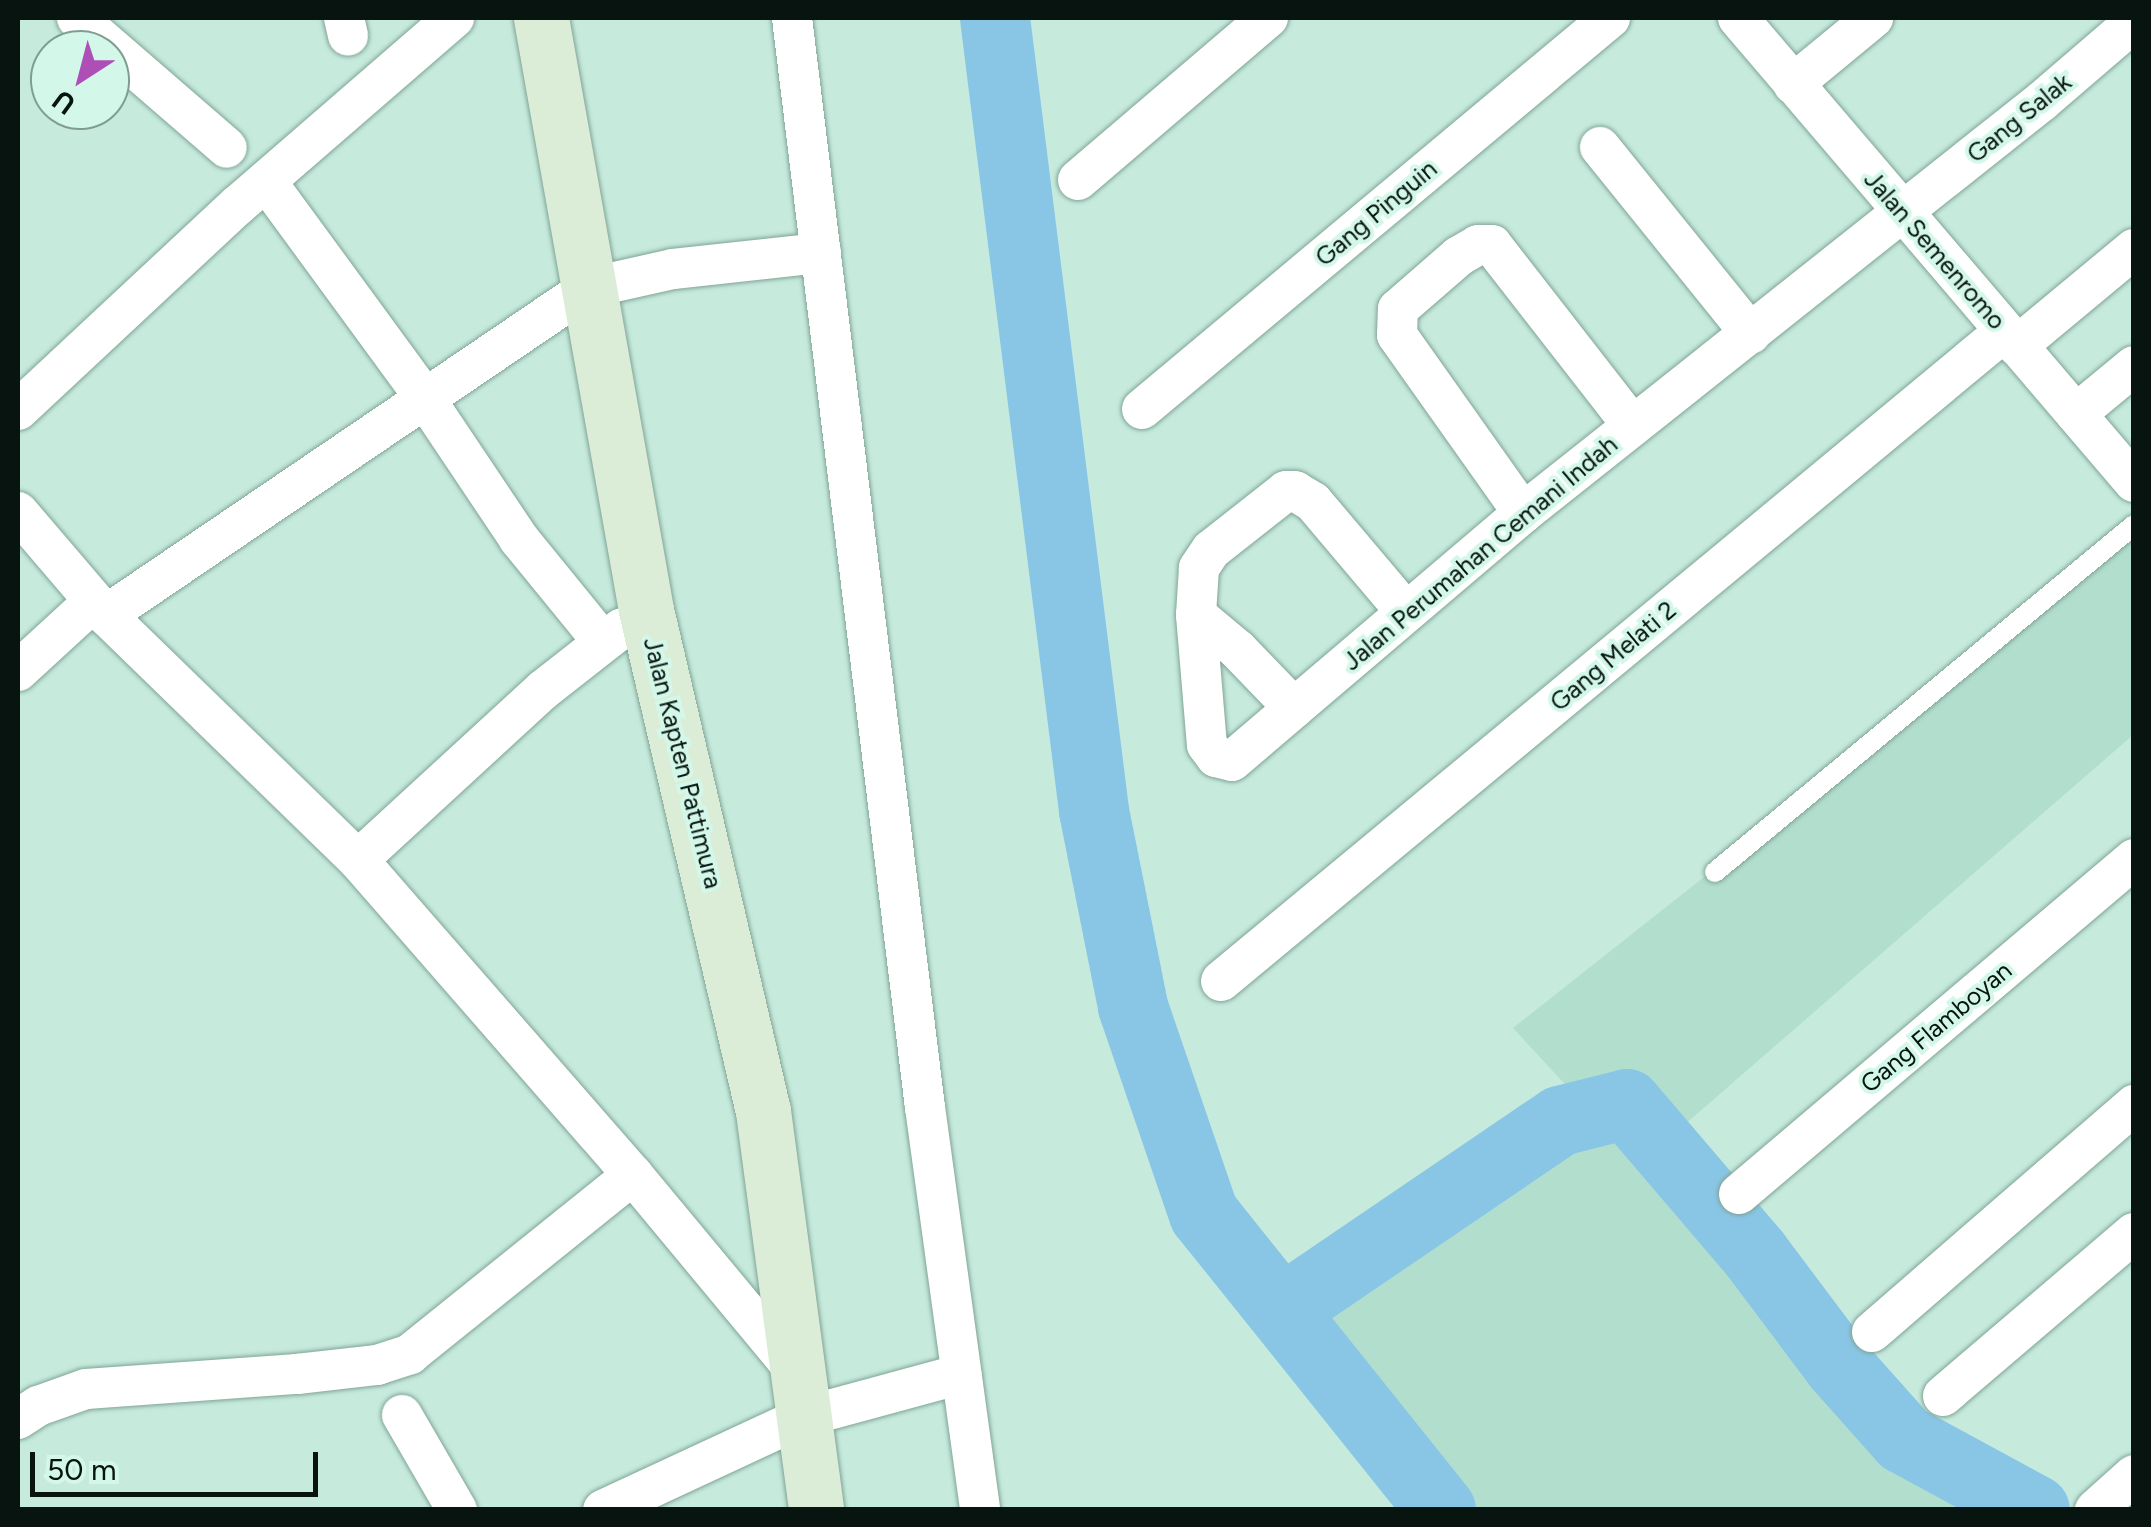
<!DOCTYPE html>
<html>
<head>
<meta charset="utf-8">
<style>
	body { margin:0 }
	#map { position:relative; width:2151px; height:1527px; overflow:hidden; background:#c6ebdd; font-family:Figtree,sans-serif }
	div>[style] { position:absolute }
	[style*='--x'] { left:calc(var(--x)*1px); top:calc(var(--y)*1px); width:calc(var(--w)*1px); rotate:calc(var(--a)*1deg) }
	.built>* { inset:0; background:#b2dece }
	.river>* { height:70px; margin:-35px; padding:0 35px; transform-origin:35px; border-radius:35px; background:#89c6e6 }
	.roads { filter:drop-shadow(0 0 2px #81a497) drop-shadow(0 0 2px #81a497) }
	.service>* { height:20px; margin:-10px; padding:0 10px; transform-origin:10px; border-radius:10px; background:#fff }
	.minor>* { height:40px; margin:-20px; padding:0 20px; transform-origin:20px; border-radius:20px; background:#fff }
	.secondary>* { height:55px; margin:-27.5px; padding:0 27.5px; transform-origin:27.5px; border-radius:27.5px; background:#dbecd7 }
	span { translate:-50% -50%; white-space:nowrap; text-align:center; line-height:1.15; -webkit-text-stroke:8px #d3f8ea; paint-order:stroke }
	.street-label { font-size:25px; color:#07140f }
	.frame { position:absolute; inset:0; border:20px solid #07140f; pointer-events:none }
	.north { position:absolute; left:30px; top:30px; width:100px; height:100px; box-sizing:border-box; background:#d3f8ea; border:2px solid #819d92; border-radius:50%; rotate:216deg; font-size:28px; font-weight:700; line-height:40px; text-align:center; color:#07140f }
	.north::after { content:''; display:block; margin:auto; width:35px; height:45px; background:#ae4fb7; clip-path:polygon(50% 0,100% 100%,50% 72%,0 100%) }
	.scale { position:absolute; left:30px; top:1452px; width:288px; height:45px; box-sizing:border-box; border:5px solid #07140f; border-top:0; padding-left:12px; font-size:30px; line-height:35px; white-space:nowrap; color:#07140f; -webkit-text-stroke:8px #d3f8ea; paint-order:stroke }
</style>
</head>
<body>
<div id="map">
	<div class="built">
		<div style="clip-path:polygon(2133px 538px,2133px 735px,1645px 1159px,1799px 1361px,1920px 1477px,1974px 1479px,2028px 1509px,1478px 1509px,1291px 1300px,1600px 1122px,1513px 1028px)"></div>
	</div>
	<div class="river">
		<div style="--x:995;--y:18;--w:799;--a:82.88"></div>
		<div style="--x:1094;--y:811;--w:200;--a:78.7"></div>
		<div style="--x:1133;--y:1007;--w:219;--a:71.1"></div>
		<div style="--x:1204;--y:1214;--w:379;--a:51.3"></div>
		<div style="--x:1282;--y:1310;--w:336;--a:-34.2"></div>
		<div style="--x:1560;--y:1121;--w:69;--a:-14.2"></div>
		<div style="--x:1627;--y:1104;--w:197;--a:49.5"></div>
		<div style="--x:1755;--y:1254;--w:140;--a:53.1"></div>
		<div style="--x:1839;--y:1366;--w:98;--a:48.3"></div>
		<div style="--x:1904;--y:1439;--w:149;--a:28.5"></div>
	</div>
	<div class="roads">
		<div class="service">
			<div style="--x:1715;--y:872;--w:544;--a:-39.63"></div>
		</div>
		<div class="minor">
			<div style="--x:77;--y:18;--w:198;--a:40.9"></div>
			<div style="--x:344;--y:18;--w:18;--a:77"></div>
			<div style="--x:792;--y:18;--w:1097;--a:83.04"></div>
			<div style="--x:925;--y:1107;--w:407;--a:82.2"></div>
			<div style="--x:1738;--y:18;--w:610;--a:49.52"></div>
			<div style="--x:1793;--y:84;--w:104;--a:-39.5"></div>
			<div style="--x:1600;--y:147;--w:240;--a:51.1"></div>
			<div style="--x:1078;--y:180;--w:250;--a:-40.5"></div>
			<div style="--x:266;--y:181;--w:268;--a:53.8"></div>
			<div style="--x:424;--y:397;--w:171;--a:56.2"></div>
			<div style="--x:519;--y:539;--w:133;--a:50.8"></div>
			<div style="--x:2017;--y:346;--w:152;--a:-39.7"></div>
			<div style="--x:1142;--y:409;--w:610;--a:-39.88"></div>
			<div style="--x:18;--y:410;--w:301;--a:-43"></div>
			<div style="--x:238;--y:205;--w:286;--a:-40.9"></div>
			<div style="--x:2076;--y:414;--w:75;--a:-39.6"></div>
			<div style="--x:18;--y:512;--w:135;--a:49.5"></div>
			<div style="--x:106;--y:615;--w:351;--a:44.2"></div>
			<div style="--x:358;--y:860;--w:418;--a:48.9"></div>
			<div style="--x:633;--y:1175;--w:259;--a:50.3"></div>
			<div style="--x:1523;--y:513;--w:218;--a:-125.3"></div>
			<div style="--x:1397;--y:335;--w:26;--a:-88"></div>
			<div style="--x:1398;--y:309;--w:81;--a:-41"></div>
			<div style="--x:1459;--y:256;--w:22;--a:-30"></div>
			<div style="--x:1478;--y:245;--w:14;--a:0"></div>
			<div style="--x:1492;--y:245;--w:229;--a:52.1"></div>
			<div style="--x:1406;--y:612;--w:144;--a:-130.2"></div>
			<div style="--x:1313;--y:502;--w:21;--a:-149"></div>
			<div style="--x:1295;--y:491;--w:9;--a:180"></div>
			<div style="--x:1286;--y:491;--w:95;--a:141.8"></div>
			<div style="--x:1211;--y:550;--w:22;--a:124"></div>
			<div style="--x:1199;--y:568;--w:47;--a:93.7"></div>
			<div style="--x:1196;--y:615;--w:53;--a:39.7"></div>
			<div style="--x:1237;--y:649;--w:82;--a:46"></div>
			<div style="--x:1294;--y:708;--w:301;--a:-40.4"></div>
			<div style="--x:1523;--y:513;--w:663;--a:-38.44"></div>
			<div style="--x:2042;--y:101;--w:121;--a:-40.7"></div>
			<div style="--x:106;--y:615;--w:582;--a:-34.15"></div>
			<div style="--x:588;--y:288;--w:87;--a:-12.6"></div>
			<div style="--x:673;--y:269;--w:149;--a:-6.2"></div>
			<div style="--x:1196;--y:615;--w:130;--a:85.2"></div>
			<div style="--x:1207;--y:745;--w:15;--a:53"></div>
			<div style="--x:1216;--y:757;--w:16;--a:14"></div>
			<div style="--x:1232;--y:761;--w:82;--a:-40.5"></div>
			<div style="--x:18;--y:671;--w:103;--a:-42.6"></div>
			<div style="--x:358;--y:860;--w:251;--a:-42.6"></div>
			<div style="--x:543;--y:690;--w:100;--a:-38.1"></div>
			<div style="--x:1221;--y:981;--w:1018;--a:-39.66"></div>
			<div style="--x:1739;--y:1194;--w:518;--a:-40.3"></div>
			<div style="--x:1872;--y:1332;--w:347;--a:-40.9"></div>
			<div style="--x:1943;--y:1396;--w:251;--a:-40.5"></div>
			<div style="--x:402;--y:1415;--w:110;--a:59.9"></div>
			<div style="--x:18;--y:1419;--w:24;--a:-33"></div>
			<div style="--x:38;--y:1406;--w:51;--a:-19.5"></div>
			<div style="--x:86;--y:1389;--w:212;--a:-4.1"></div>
			<div style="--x:297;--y:1374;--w:81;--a:-6.4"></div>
			<div style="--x:377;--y:1365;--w:35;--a:-18"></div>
			<div style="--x:410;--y:1354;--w:286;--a:-38.8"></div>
			<div style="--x:603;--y:1510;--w:221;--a:-24.9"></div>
			<div style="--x:803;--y:1417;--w:164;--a:-15.2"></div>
			<div style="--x:2095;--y:1510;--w:52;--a:-41.9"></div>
		</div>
		<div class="secondary">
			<div style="--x:541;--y:18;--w:601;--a:79.94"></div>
			<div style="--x:646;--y:610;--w:514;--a:76.86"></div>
			<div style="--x:763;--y:1111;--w:403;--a:82.4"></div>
		</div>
	</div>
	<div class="street-label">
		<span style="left:2019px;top:118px;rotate:-39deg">Gang Salak</span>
		<span style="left:1376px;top:213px;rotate:-40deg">Gang Pinguin</span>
		<span style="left:1935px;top:250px;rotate:49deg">Jalan Semenromo</span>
		<span style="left:1480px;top:553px;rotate:-40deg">Jalan Perumahan Cemani Indah</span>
		<span style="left:1613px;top:656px;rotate:-40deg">Gang Melati 2</span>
		<span style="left:683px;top:763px;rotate:76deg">Jalan Kapten Pattimura</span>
		<span style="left:1936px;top:1027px;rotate:-40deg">Gang Flamboyan</span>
	</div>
	<div class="frame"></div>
	<div class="north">U</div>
	<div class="scale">50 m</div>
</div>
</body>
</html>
